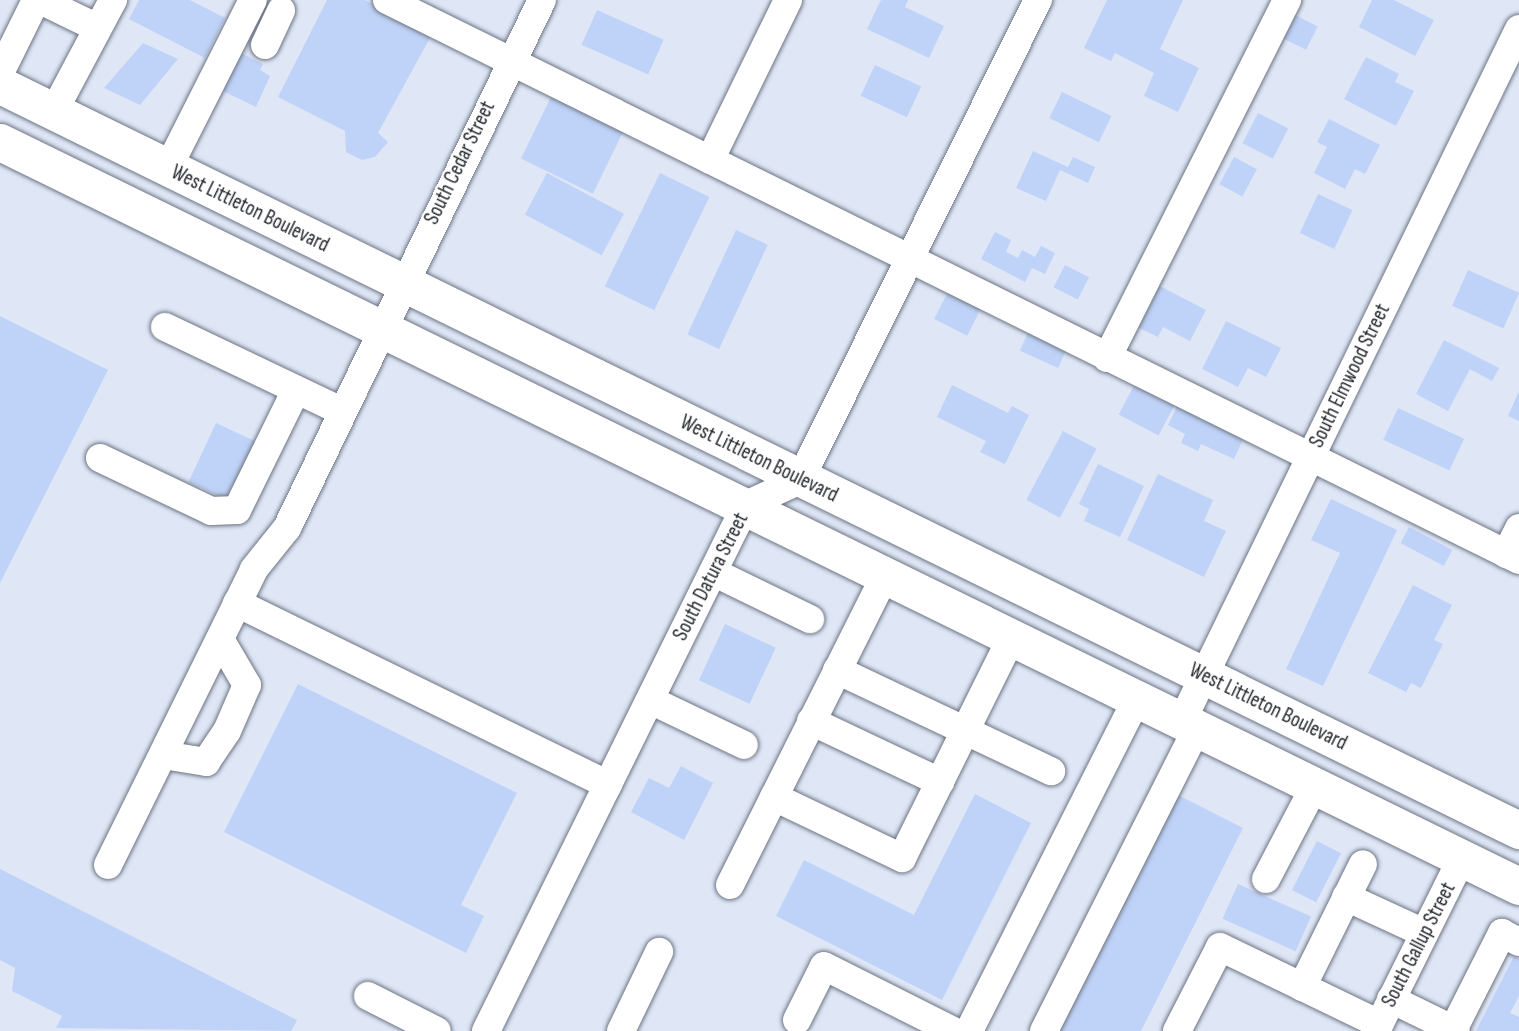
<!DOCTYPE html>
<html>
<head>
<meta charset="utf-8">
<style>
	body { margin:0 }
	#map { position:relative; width:1519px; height:1031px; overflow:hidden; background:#dfe7f7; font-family:"Sofia Sans Condensed",sans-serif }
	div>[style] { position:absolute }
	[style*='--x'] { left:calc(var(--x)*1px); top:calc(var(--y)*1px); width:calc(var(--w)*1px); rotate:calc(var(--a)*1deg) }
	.building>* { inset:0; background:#bfd2f7; transform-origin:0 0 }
	.roads { filter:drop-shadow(0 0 2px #6d7482) drop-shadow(0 0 2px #6d7482) }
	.minor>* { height:28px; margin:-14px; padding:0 14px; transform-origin:14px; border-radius:14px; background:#fff }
	.major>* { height:37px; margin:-18.5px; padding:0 18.5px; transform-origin:18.5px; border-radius:18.5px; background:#fff }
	span { translate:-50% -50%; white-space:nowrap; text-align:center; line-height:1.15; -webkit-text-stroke:5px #fff; paint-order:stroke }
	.street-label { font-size:21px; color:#25282e }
</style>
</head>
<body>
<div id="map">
	<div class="building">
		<div style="clip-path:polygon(139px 0,190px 0,225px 18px,205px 58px,129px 19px)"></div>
		<div style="clip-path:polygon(327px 0,365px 0,432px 34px,378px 133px,388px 142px,375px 157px,362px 160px,346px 152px,345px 131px,278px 97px)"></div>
		<div style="clip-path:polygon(881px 0,908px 0,905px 7px,944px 26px,929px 58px,867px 29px)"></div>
		<div style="clip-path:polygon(1107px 0,1183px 0,1160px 49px,1199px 68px,1178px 112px,1144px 96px,1154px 73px,1115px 53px,1111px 61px,1084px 48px)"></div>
		<div style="clip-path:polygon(1372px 0,1394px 0,1434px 20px,1415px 56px,1359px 27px)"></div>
		<div style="left:597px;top:10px;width:73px;height:38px;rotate:24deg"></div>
		<div style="left:1291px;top:13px;width:30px;height:26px;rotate:27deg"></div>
		<div style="clip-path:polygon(143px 43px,178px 59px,140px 105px,104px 88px)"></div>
		<div style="clip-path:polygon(239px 52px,263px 64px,260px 70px,270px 76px,256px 107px,221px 90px)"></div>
		<div style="clip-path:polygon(1366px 57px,1399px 74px,1395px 82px,1414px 91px,1396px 126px,1344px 99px)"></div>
		<div style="left:875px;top:65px;width:51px;height:34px;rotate:25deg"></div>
		<div style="left:1062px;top:92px;width:55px;height:29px;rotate:26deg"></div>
		<div style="left:553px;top:93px;width:80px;height:73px;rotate:26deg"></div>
		<div style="left:1258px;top:113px;width:34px;height:34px;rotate:27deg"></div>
		<div style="clip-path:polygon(1329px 119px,1380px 145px,1365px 174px,1355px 169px,1345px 189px,1314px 173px,1327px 147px,1317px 142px)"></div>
		<div style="clip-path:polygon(1033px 151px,1068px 167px,1073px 157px,1095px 167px,1088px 183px,1060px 170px,1046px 201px,1016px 188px)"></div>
		<div style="left:1234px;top:157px;width:26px;height:31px;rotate:28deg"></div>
		<div style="left:547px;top:173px;width:87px;height:47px;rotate:28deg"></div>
		<div style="left:660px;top:173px;width:55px;height:126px;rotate:26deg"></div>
		<div style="left:1318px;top:194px;width:38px;height:43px;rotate:25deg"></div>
		<div style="left:736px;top:230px;width:35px;height:115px;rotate:25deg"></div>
		<div style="clip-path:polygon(995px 232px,1011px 240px,1006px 252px,1018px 258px,1022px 250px,1035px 257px,1041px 246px,1055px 253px,1045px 274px,1032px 268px,1025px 282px,981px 259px)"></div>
		<div style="left:1065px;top:265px;width:27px;height:25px;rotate:27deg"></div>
		<div style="left:1468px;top:270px;width:56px;height:39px;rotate:24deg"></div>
		<div style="clip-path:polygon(1156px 284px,1206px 310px,1190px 341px,1163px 327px,1158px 337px,1135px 326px)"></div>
		<div style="left:951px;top:286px;width:37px;height:37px;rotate:27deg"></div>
		<div style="clip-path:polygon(0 316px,108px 370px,0 583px)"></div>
		<div style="clip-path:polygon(1226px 321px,1281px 348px,1266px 377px,1248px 368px,1238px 387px,1202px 369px)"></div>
		<div style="left:1030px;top:328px;width:42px;height:25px;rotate:24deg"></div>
		<div style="clip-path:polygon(1444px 340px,1499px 368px,1492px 381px,1470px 369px,1448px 411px,1416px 394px)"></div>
		<div style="left:1137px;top:380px;width:45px;height:39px;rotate:28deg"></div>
		<div style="clip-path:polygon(952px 385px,1008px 413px,1012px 406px,1029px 415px,1005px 464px,980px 452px,986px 441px,937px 417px)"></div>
		<div style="clip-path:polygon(1519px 391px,1519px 421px,1508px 416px)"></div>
		<div style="clip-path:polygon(1179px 402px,1246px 433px,1234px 459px,1201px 444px,1198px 451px,1181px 443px,1185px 434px,1168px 425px)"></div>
		<div style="left:1398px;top:408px;width:73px;height:35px;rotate:25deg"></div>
		<div style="left:216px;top:423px;width:45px;height:65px;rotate:25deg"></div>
		<div style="left:1063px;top:431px;width:38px;height:78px;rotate:28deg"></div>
		<div style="clip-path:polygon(1098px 464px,1144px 486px,1120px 537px,1084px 521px,1089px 509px,1079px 504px)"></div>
		<div style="clip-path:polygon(1158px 474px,1213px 500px,1204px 521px,1226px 531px,1204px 577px,1127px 540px)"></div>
		<div style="clip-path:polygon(1331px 499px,1397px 530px,1323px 686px,1286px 669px,1340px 553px,1311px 540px)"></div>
		<div style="left:1409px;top:527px;width:49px;height:18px;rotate:28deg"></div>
		<div style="clip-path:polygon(1413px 585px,1452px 605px,1434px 640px,1443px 644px,1421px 688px,1411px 683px,1406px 692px,1368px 673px)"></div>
		<div style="left:725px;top:624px;width:56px;height:62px;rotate:25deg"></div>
		<div style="clip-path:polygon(298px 684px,517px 793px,461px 905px,484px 916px,466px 953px,224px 832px)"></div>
		<div style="clip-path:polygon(681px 766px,713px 783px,684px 840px,631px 812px,649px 778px,669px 788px)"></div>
		<div style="clip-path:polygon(1174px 793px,1243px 828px,1141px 1031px,1054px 1031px)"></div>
		<div style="clip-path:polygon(975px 794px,1031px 823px,942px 1000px,776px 916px,804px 860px,914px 915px)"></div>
		<div style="left:1317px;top:841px;width:27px;height:55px;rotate:27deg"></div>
		<div style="clip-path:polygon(0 869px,297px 1020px,291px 1031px,56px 1028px,62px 1016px,12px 991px,15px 968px,0 960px)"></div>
		<div style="left:1238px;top:884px;width:80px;height:38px;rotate:24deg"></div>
		<div style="clip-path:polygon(1514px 956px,1519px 959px,1519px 996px,1510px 1013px,1519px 1017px,1519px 1031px,1476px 1031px)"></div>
	</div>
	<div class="roads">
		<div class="minor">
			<div style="--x:40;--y:0;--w:64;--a:25.8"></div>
			<div style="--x:387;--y:0;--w:1263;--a:26.32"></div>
			<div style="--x:265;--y:45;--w:38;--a:-65"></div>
			<div style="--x:0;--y:73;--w:81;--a:-63.7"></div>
			<div style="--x:54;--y:111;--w:126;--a:-62"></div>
			<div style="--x:710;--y:160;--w:178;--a:-64"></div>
			<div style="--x:168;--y:168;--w:188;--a:-63.2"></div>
			<div style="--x:165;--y:327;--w:195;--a:25.5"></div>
			<div style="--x:1107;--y:358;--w:401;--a:-63.3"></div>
			<div style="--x:100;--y:458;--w:123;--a:25.5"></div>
			<div style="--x:211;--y:511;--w:26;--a:-2"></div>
			<div style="--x:237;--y:510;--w:134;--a:-63.8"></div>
			<div style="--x:1506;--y:554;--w:29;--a:-63"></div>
			<div style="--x:713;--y:572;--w:108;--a:25.9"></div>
			<div style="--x:237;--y:603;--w:413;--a:26.1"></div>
			<div style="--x:837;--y:670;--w:237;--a:25.3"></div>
			<div style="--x:650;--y:700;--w:104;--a:25.6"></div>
			<div style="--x:811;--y:721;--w:143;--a:25.3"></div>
			<div style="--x:1181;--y:723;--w:772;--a:-64.03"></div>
			<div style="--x:163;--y:755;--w:44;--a:9.2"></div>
			<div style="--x:206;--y:762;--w:37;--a:-56"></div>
			<div style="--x:227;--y:731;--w:50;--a:-66.5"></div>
			<div style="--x:247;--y:685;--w:53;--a:-120.4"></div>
			<div style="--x:774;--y:797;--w:142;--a:25.5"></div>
			<div style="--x:902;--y:858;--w:246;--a:-63.6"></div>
			<div style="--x:108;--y:865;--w:330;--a:-63.7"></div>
			<div style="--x:254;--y:569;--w:53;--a:-51.2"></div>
			<div style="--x:287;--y:528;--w:586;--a:-64.22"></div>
			<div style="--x:1266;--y:879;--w:104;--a:-62.4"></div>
			<div style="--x:730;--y:885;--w:347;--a:-63.4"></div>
			<div style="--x:1346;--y:897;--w:86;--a:24.8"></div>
			<div style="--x:1302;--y:987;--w:137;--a:-63.6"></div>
			<div style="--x:368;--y:996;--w:77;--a:26.9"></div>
			<div style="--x:1391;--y:999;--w:72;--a:26.2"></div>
			<div style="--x:797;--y:1020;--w:60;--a:-63.4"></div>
			<div style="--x:824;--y:966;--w:144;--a:26.7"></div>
			<div style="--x:1453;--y:1030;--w:109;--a:-63.2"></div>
			<div style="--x:1502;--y:933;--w:19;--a:28"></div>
			<div style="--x:486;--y:1031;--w:587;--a:-63.7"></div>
			<div style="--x:746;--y:505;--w:60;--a:-24.8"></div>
			<div style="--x:800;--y:480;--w:536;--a:-63.63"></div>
			<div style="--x:621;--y:1031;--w:88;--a:-64.3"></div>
			<div style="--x:969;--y:1031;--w:371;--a:-63.2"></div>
			<div style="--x:1044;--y:1031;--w:337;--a:-63.2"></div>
			<div style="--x:1177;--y:1031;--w:94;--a:-62.9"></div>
			<div style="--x:1220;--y:947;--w:177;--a:25.8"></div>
			<div style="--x:1376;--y:1031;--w:193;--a:-63.6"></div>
		</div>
		<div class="major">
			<div style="--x:0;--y:85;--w:1692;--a:26.13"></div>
			<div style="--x:0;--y:142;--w:1691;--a:26.1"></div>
		</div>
	</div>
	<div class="street-label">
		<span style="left:460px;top:163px;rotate:-64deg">South Cedar Street</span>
		<span style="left:250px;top:209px;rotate:26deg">West Littleton Boulevard</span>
		<span style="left:1350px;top:376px;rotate:-64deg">South Elmwood Street</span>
		<span style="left:759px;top:459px;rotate:26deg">West Littleton Boulevard</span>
		<span style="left:711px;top:577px;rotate:-63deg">South Datura Street</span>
		<span style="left:1268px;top:707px;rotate:26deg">West Littleton Boulevard</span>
		<span style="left:1419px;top:945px;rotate:-63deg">South Gallup Street</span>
	</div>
</div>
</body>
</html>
